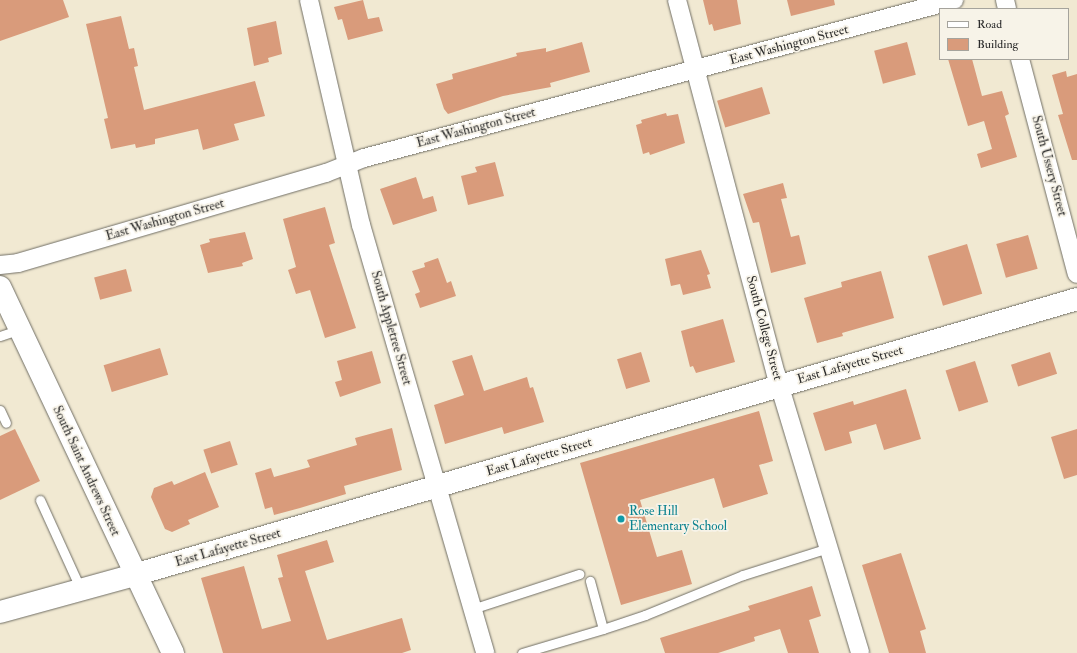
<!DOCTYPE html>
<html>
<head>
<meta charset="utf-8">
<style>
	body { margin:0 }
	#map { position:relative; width:1077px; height:653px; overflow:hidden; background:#f1e9d2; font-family:"IM FELL Double Pica",serif }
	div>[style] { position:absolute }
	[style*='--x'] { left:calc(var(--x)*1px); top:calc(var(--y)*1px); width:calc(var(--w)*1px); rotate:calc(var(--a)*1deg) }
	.building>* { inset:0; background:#d99b7b; transform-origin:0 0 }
	.roads { filter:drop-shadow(0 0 1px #706e65) drop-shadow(0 0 1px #706e65) }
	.service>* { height:9px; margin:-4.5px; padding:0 4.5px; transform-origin:4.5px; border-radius:4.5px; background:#fff }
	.minor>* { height:18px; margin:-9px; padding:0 9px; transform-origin:9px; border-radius:9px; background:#fff }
	.tertiary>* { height:22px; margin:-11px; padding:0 11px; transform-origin:11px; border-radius:11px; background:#fff }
	.dots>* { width:11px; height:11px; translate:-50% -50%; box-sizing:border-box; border:2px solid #f7f3e8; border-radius:50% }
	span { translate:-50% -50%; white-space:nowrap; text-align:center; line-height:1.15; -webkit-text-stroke:3.5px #f7f3e8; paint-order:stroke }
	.street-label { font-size:13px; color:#2b2b2b }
	.culture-label { font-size:13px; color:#0d838f }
	.left { translate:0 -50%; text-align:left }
	.legend { position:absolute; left:939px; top:8px; width:130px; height:52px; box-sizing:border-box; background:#f7f3e8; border:1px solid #a5a39c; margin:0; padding:5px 7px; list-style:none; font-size:12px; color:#2b2b2b }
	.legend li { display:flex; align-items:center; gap:8px; height:20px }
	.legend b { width:20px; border:1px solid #a5a39c }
</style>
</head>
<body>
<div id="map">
	<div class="building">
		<div style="clip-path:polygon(0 0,63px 0,69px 17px,0 41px)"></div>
		<div style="clip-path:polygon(363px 0,368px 19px,379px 17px,383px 31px,348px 40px,342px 19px,338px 20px,334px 7px)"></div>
		<div style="clip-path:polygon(703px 0,737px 0,741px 24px,714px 31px,712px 24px,709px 25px)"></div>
		<div style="clip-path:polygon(787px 0,834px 0,835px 5px,791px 16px)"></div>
		<div style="clip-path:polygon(121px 16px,129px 49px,134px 48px,138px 66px,134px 67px,144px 110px,255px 81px,265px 116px,234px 124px,239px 140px,203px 150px,198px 129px,155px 139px,155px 144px,136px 148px,135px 144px,111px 149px,104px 119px,108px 118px,86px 24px)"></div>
		<div style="clip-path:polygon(276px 21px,282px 54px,268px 58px,269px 62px,254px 66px,247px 28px)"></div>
		<div style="clip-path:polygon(582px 42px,590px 72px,550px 83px,551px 87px,503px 96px,448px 114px,444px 109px,436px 84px,453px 79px,452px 74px,517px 56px,516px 53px,546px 48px,546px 52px)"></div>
		<div style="left:907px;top:42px;width:34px;height:34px;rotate:75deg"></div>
		<div style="clip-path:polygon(948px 59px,972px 59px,982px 96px,1002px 91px,1009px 114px,1005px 116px,1017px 157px,981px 168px,977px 154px,992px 149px,984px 121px,968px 126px)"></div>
		<div style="clip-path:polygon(1066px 71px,1067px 77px,1077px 74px,1077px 160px,1072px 160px,1058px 115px,1063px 114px,1052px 75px)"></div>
		<div style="left:762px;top:87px;width:28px;height:47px;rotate:73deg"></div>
		<div style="clip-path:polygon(666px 113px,667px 116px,678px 114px,685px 143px,650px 155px,649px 152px,643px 154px,636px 125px,642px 123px,641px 120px)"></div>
		<div style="clip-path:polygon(495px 162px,504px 196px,468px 205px,461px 176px,477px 172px,475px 167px)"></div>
		<div style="clip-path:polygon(416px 177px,423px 199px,433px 196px,437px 211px,393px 225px,380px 189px)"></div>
		<div style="clip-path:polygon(783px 183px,787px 198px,781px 199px,791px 237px,799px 235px,806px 264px,771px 273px,759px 222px,753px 223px,743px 194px)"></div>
		<div style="clip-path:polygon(325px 207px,335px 243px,329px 245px,356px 328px,325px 338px,310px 290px,296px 294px,288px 270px,296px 267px,283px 219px)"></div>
		<div style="clip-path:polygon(245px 232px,253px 259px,242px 263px,243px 266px,208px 273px,200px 245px,210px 242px,209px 239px)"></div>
		<div style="left:1028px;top:235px;width:35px;height:33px;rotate:74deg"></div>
		<div style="left:967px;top:244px;width:52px;height:41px;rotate:73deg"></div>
		<div style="clip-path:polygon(701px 250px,710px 274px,707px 275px,711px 288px,683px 295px,680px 284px,671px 286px,665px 259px)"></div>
		<div style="clip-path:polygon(438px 258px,447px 283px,451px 281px,456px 296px,420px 308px,415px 294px,420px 292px,412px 271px,425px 267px,424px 263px)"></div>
		<div style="left:126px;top:269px;width:23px;height:33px;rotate:75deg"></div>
		<div style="clip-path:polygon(881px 271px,894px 318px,842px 333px,843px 336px,817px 343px,804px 298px,842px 287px,841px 282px)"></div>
		<div style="clip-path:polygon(723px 319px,735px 362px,696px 373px,693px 366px,690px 367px,681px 331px)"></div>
		<div style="left:160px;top:348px;width:28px;height:59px;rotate:73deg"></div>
		<div style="clip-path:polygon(372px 351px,381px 383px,340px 397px,335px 382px,342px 380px,337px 361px)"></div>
		<div style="left:641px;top:352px;width:31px;height:25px;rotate:73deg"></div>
		<div style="left:1050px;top:352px;width:23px;height:41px;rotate:72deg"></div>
		<div style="clip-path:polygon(472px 355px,484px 391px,527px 377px,530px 388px,533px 387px,544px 422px,504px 434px,502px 427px,445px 444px,434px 405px,464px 395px,452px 361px)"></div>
		<div style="left:975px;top:361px;width:43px;height:31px;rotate:72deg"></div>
		<div style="clip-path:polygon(906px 389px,921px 439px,884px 450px,876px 424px,849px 432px,852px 443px,825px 451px,813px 413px,853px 401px,854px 405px)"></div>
		<div style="clip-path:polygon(759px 411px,773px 461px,759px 465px,768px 494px,723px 508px,714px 478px,640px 500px,657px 557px,682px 550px,692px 584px,621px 605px,580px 463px)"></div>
		<div style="clip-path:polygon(392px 428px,402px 470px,344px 486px,346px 494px,300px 508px,274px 515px,272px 507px,265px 509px,255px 473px,271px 468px,274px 477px,310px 467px,307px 460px,357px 445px,355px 438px)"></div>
		<div style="clip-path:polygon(15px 429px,40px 481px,0 500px,0 436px)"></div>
		<div style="clip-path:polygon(1077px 429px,1077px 475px,1064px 479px,1051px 437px)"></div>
		<div style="left:230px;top:441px;width:25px;height:28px;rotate:72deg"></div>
		<div style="clip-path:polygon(205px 472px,219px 507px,188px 520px,190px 524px,172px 532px,165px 529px,151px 497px,154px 488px,172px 481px,174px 485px)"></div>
		<div style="clip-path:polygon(327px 540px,334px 562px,305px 571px,327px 640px,402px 618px,411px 650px,402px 653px,223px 653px,201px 578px,244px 566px,262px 629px,291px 621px,278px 578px,283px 577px,277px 555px)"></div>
		<div style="clip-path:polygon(901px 553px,926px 629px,920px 631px,926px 653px,889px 653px,862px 565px)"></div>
		<div style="clip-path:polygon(812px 586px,821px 616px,809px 620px,819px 653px,788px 653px,780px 629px,754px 637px,755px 641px,718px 653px,665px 653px,660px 638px,750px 610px,748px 606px)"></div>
	</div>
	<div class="roads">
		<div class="service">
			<div style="--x:0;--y:336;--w:21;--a:-19"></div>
			<div style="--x:0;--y:410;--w:14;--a:65"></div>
			<div style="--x:40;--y:500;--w:99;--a:65.5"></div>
			<div style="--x:472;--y:609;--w:113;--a:-18.1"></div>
			<div style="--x:603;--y:629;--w:44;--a:-18.4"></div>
			<div style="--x:645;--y:615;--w:106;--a:-22.2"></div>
			<div style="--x:743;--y:575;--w:89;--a:-17.6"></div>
			<div style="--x:522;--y:653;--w:84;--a:-16.5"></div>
			<div style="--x:603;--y:629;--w:50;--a:-105.2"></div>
		</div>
		<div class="minor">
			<div style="--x:309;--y:0;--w:231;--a:77"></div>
			<div style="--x:361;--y:225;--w:446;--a:73.8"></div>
			<div style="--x:677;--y:0;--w:387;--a:75.2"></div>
			<div style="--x:776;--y:374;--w:291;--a:73.2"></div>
			<div style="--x:1005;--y:0;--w:9;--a:77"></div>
			<div style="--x:1020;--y:59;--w:222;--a:75.2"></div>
			<div style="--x:0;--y:265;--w:18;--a:-6"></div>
			<div style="--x:18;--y:263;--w:321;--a:-16.3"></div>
			<div style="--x:326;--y:173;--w:41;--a:-21.5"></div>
			<div style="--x:364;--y:158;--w:611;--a:-14.99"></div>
		</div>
		<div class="tertiary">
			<div style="--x:0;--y:287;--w:405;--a:64.7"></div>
			<div style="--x:0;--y:612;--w:139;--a:-15.4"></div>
			<div style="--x:134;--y:575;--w:983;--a:-16.31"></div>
		</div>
	</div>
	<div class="dots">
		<div style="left:621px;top:519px;background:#0f9aa8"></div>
	</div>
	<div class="street-label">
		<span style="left:789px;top:45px;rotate:-15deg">East Washington Street</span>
		<span style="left:476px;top:128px;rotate:-15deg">East Washington Street</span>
		<span style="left:1049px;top:166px;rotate:75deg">South Ussery Street</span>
		<span style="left:165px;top:220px;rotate:-16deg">East Washington Street</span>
		<span style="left:391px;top:328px;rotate:74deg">South Appletree Street</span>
		<span style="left:764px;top:328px;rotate:75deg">South College Street</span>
		<span style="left:850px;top:365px;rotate:-16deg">East Lafayette Street</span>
		<span style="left:539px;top:457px;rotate:-16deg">East Lafayette Street</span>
		<span style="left:86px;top:471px;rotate:65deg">South Saint Andrews Street</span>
		<span style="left:228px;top:548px;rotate:-16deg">East Lafayette Street</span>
	</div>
	<div class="culture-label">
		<span class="left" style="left:629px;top:519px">Rose Hill<br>Elementary School</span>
	</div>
	<ul class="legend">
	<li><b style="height:5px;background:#fff"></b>Road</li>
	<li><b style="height:11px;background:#d99b7b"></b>Building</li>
	</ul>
</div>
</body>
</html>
